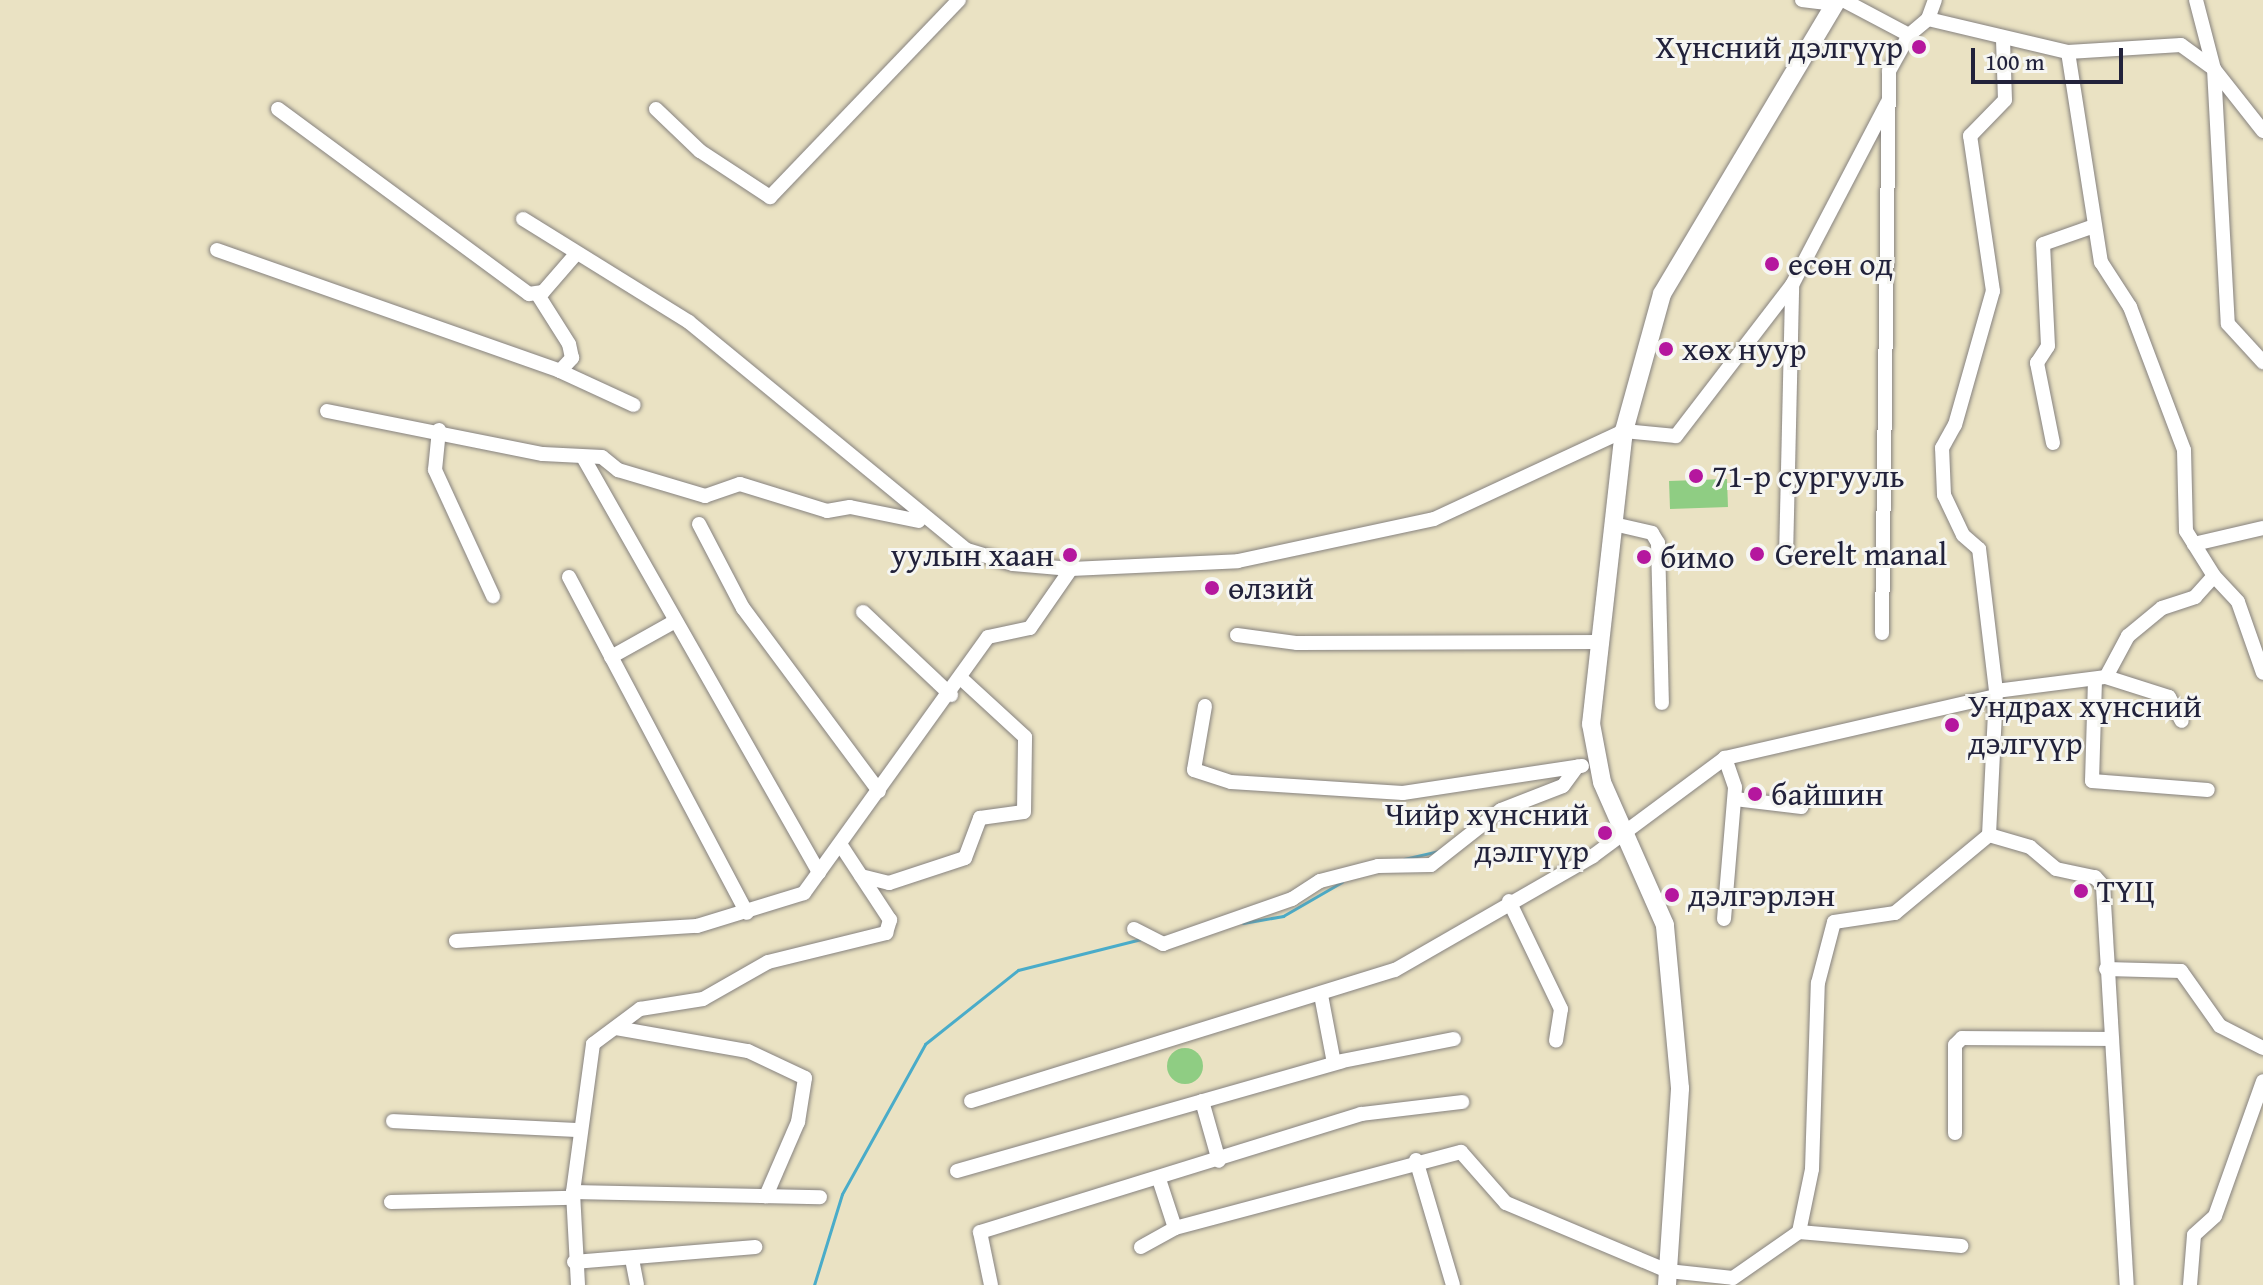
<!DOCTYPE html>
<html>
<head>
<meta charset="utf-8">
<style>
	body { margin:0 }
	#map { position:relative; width:2263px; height:1285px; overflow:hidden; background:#eae2c3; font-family:"Gentium Book Plus",serif }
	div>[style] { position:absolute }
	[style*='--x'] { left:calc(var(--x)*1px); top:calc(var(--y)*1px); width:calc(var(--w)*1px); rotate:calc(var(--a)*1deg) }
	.green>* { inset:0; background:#8fcd83; transform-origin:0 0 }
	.round { border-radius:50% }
	.stream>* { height:3px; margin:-1.5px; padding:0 1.5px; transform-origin:1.5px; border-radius:1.5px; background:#4aacc9 }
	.roads { filter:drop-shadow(0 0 2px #86827f) drop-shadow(0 0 2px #86827f) }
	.minor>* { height:14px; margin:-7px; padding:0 7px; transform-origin:7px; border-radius:7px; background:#fff }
	.major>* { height:18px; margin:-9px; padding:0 9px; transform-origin:9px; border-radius:9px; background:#fff }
	.dots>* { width:22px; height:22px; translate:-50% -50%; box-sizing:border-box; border:4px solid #f6f6f2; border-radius:50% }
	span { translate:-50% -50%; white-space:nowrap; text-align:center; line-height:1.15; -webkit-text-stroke:6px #f6f6f2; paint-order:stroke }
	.poi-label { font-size:32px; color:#22223b }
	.right { translate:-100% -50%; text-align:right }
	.left { translate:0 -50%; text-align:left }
	.scale { position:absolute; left:1971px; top:48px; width:152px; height:36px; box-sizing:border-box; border:4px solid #22223b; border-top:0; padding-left:10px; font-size:24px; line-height:28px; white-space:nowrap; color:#22223b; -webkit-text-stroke:6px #f6f6f2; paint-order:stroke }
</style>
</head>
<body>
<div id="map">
	<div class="green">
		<div style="left:1727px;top:479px;width:28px;height:58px;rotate:88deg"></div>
		<div class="round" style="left:1167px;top:1048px;width:36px;height:36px"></div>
	</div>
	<div class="stream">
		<div style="--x:1404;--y:859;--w:36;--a:-13"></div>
		<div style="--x:1243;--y:923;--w:41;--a:-9.9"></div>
		<div style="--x:1283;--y:916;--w:68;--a:-30"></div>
		<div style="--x:814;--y:1285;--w:95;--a:-72.9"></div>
		<div style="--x:842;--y:1194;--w:171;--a:-61"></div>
		<div style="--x:925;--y:1044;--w:119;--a:-38.5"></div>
		<div style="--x:1018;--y:970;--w:127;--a:-14.1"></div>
	</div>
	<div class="roads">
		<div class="minor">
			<div style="--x:1802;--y:0;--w:33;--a:7"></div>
			<div style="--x:1843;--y:0;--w:75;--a:27.9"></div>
			<div style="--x:1909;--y:35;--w:25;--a:-40"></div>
			<div style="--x:1928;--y:19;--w:144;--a:13.3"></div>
			<div style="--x:2068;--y:52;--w:213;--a:81.1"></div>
			<div style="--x:2101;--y:262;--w:54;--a:57.2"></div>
			<div style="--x:2130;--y:307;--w:153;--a:69.3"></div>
			<div style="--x:2184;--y:450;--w:81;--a:88.6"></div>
			<div style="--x:2186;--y:531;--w:15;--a:58"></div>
			<div style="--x:2196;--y:0;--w:71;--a:75.4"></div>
			<div style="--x:2214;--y:69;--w:255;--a:86.9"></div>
			<div style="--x:2228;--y:324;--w:52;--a:47.4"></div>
			<div style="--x:1928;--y:19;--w:20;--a:-70"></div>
			<div style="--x:2068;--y:52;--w:113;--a:-3.5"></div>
			<div style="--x:2181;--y:45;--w:41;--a:36"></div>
			<div style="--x:2214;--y:69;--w:79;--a:51.7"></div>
			<div style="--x:278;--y:109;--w:312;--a:36.4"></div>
			<div style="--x:529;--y:294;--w:14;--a:-8"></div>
			<div style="--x:543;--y:292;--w:49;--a:-49.1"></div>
			<div style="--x:656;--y:109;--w:61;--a:43.7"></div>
			<div style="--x:700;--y:151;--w:84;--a:33.3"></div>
			<div style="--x:770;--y:197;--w:273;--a:-46.2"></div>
			<div style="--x:523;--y:219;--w:195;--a:31.8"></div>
			<div style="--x:689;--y:322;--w:360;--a:39.4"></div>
			<div style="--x:967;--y:550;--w:48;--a:16.9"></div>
			<div style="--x:1013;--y:564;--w:58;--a:4.9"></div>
			<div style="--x:1071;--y:569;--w:167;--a:-2.7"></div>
			<div style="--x:1238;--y:561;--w:200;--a:-12.1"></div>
			<div style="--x:1434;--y:519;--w:209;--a:-24.9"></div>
			<div style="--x:1624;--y:431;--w:52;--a:5.5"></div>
			<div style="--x:1676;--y:436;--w:190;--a:-52.5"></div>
			<div style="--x:217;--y:250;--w:364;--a:19.4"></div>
			<div style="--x:560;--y:371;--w:18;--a:-47"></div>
			<div style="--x:572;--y:358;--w:14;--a:-102"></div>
			<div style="--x:569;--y:344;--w:58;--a:-122.3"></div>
			<div style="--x:560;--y:371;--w:81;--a:24.7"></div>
			<div style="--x:327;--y:411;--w:220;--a:11.3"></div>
			<div style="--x:543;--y:454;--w:59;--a:2.9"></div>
			<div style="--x:602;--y:457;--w:21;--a:39"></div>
			<div style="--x:618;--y:470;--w:91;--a:16.6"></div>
			<div style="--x:705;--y:496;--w:37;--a:-19"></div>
			<div style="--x:740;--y:484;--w:91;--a:17.2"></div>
			<div style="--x:827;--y:511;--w:23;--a:-10"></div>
			<div style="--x:850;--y:507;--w:70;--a:11.5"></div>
			<div style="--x:439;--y:430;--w:40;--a:95.7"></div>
			<div style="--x:435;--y:470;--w:139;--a:65.3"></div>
			<div style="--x:2053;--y:443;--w:82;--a:-101.3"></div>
			<div style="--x:2037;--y:363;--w:20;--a:-57"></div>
			<div style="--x:2048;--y:346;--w:102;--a:-92.8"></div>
			<div style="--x:2043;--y:244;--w:54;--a:-19.4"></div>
			<div style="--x:583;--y:457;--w:478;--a:60.4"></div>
			<div style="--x:699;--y:524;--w:95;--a:62.4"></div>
			<div style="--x:743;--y:608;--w:228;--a:53.4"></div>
			<div style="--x:1618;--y:525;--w:35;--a:13"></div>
			<div style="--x:1652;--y:533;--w:12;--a:59"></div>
			<div style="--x:1658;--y:543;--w:160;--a:88.6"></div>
			<div style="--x:1786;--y:558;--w:273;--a:-88.7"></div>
			<div style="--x:1792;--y:285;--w:205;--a:-62.4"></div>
			<div style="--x:2214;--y:576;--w:35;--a:47"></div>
			<div style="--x:2238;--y:602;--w:75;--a:70.6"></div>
			<div style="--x:569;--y:577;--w:380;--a:62.1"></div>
			<div style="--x:863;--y:612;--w:121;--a:43.3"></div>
			<div style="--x:1882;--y:633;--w:562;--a:-89.29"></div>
			<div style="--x:1889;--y:71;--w:41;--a:-60.9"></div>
			<div style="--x:1237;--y:635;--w:61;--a:7.6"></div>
			<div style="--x:1297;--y:643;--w:305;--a:-0.2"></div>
			<div style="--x:611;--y:657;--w:72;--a:-29.1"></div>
			<div style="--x:2106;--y:677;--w:66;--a:17.6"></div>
			<div style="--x:2169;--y:697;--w:27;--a:62"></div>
			<div style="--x:2095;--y:680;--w:101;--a:91.7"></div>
			<div style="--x:2092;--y:781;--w:116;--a:4.4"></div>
			<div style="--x:1996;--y:691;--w:111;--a:-7.3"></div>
			<div style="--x:2106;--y:677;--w:47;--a:-61.8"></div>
			<div style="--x:2128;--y:636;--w:44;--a:-39.5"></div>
			<div style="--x:2162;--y:608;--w:35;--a:-18"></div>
			<div style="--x:2195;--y:597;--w:28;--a:-48"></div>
			<div style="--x:2214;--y:576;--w:38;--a:-122"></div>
			<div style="--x:2194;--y:544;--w:71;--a:-13.1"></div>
			<div style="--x:1205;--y:706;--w:65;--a:99.8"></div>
			<div style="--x:1194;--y:770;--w:39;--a:18"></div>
			<div style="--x:1231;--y:782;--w:172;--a:3.7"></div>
			<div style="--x:1403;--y:793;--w:181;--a:-8.6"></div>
			<div style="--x:1735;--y:799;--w:67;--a:6.8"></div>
			<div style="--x:1989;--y:835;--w:43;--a:16.3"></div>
			<div style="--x:2030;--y:847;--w:34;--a:40"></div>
			<div style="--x:2056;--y:869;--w:40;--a:12"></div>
			<div style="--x:2095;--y:877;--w:12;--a:48"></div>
			<div style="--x:2103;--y:886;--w:400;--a:86.6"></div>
			<div style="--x:861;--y:876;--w:29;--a:14"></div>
			<div style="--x:889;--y:883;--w:80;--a:-18.2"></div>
			<div style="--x:965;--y:858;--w:43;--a:-69.4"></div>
			<div style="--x:980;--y:818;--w:44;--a:-7.8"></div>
			<div style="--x:1024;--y:812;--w:75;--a:-89.2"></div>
			<div style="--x:1025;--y:737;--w:86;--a:-137.4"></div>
			<div style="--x:1509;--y:901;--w:120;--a:64.3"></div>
			<div style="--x:1561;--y:1009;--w:32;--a:99"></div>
			<div style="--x:1724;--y:919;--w:132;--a:-85.2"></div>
			<div style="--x:1735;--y:787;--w:31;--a:-109"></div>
			<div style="--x:1134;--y:929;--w:33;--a:27"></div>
			<div style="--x:1163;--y:944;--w:137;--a:-19.2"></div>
			<div style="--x:1292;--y:899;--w:33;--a:-33"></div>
			<div style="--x:1320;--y:881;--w:60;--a:-14.5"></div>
			<div style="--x:1378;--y:866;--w:53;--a:-1.1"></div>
			<div style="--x:1431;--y:865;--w:89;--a:-38.2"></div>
			<div style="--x:1501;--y:810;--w:66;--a:-21.2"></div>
			<div style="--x:1563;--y:786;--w:24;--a:-54"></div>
			<div style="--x:456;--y:941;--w:241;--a:-3.6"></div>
			<div style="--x:697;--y:926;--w:112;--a:-17.1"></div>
			<div style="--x:804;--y:893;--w:315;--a:-54.3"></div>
			<div style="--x:988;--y:637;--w:43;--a:-12.1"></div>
			<div style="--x:1030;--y:628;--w:72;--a:-55.2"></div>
			<div style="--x:2106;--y:969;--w:75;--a:1.5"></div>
			<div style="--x:2181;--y:971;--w:67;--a:54.7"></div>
			<div style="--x:2220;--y:1026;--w:48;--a:27.1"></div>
			<div style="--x:1321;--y:995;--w:69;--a:79.2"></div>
			<div style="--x:616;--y:1028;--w:134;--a:9.9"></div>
			<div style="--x:748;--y:1051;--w:63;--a:25.3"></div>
			<div style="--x:805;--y:1078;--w:45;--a:99"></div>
			<div style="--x:798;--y:1122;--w:81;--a:113.4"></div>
			<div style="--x:971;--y:1101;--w:444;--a:-17.2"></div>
			<div style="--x:1395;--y:970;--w:228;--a:-29.9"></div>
			<div style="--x:1593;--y:856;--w:164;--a:-36.6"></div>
			<div style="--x:1725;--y:758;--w:274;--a:-12.9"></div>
			<div style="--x:1202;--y:1101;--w:62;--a:74.2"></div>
			<div style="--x:393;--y:1121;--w:187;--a:2.8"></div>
			<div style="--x:1955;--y:1133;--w:88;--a:-90"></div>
			<div style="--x:1955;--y:1045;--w:10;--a:-45"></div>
			<div style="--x:1962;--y:1038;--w:149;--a:0.4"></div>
			<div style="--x:1416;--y:1160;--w:130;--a:73.5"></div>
			<div style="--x:957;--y:1171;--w:400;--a:-15.9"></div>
			<div style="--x:1342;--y:1061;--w:114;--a:-11.1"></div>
			<div style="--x:573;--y:1192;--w:247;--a:1.2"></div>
			<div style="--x:391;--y:1202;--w:182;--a:-1.3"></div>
			<div style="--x:1175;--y:1228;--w:296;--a:-14.9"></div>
			<div style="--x:1461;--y:1152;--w:68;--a:48.6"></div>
			<div style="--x:1506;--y:1203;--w:176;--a:22.8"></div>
			<div style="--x:1668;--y:1271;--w:65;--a:6.1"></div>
			<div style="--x:1733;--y:1278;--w:80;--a:-34.9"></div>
			<div style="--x:1799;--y:1232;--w:163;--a:4.9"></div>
			<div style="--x:1799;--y:1232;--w:64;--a:-78.3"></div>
			<div style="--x:1812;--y:1169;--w:186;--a:-88.2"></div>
			<div style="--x:1818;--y:983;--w:63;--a:-75.3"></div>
			<div style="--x:1834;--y:922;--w:62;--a:-8.4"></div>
			<div style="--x:1895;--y:913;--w:122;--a:-39.7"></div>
			<div style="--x:1989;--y:835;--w:144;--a:-87.2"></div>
			<div style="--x:1996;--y:691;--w:143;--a:-96.8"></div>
			<div style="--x:1979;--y:549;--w:21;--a:-139"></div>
			<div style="--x:1963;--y:535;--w:44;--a:-115.4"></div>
			<div style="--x:1944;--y:495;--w:47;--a:-92.4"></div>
			<div style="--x:1942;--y:448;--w:26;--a:-61"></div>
			<div style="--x:1955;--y:425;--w:139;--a:-74.2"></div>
			<div style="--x:1993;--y:291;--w:157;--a:-98.4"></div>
			<div style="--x:1970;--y:136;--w:50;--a:-45.8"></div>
			<div style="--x:2005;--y:100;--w:60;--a:-91.9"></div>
			<div style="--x:1141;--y:1247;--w:39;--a:-29"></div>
			<div style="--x:1175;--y:1228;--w:52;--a:-108.1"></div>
			<div style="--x:632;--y:1259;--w:26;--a:79"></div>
			<div style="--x:574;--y:1262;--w:182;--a:-4.7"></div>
			<div style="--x:578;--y:1285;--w:93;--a:-93.1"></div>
			<div style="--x:573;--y:1192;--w:149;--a:-82.3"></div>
			<div style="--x:593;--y:1044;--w:59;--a:-36.7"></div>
			<div style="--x:640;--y:1009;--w:64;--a:-9"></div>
			<div style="--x:703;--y:999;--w:75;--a:-29.6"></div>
			<div style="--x:768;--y:962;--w:122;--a:-13.8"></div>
			<div style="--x:886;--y:933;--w:14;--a:-73"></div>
			<div style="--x:890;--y:920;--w:91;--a:-123.3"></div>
			<div style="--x:991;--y:1285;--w:54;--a:-101.7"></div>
			<div style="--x:980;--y:1232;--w:399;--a:-17.2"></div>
			<div style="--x:1361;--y:1114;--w:102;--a:-6.8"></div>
			<div style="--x:2190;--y:1285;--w:50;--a:-85.4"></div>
			<div style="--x:2194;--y:1235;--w:28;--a:-42"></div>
			<div style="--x:2215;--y:1216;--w:143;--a:-70.4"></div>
		</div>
		<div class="major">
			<div style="--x:1667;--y:1285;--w:197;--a:-86.2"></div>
			<div style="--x:1680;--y:1088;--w:164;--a:-95.3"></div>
			<div style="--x:1665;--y:925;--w:156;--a:-113.8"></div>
			<div style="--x:1602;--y:782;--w:59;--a:-100.7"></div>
			<div style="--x:1591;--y:724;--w:295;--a:-83.6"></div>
			<div style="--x:1624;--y:431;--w:142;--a:-74.5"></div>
			<div style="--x:1662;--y:294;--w:342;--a:-59.2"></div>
		</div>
	</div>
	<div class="dots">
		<div style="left:1919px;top:47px;background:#b5179e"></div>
		<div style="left:1772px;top:264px;background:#b5179e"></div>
		<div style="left:1666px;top:349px;background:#b5179e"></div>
		<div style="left:1696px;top:476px;background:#b5179e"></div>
		<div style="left:1757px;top:554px;background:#b5179e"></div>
		<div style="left:1070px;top:555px;background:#b5179e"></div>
		<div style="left:1644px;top:557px;background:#b5179e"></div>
		<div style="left:1212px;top:588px;background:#b5179e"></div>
		<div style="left:1952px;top:725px;background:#b5179e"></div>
		<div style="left:1755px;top:794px;background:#b5179e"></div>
		<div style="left:1605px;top:833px;background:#b5179e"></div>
		<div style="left:2081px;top:891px;background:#b5179e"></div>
		<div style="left:1672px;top:895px;background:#b5179e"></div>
	</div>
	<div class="poi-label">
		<span class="right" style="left:1903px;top:47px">Хүнсний дэлгүүр</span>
		<span class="left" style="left:1788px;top:264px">есөн од</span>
		<span class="left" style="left:1682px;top:349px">хөх нуур</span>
		<span class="left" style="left:1712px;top:476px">71-р сургууль</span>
		<span class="left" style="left:1775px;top:554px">Gerelt manal</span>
		<span class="right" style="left:1054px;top:555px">уулын хаан</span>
		<span class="left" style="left:1660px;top:557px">бимо</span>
		<span class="left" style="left:1228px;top:588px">өлзий</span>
		<span class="left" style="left:1968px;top:725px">Ундрах хүнсний<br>дэлгүүр</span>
		<span class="left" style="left:1771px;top:794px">байшин</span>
		<span class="right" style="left:1589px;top:833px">Чийр хүнсний<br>дэлгүүр</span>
		<span class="left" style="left:2097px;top:891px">ТҮЦ</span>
		<span class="left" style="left:1688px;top:895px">дэлгэрлэн</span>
	</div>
	<div class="scale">100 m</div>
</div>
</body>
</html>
